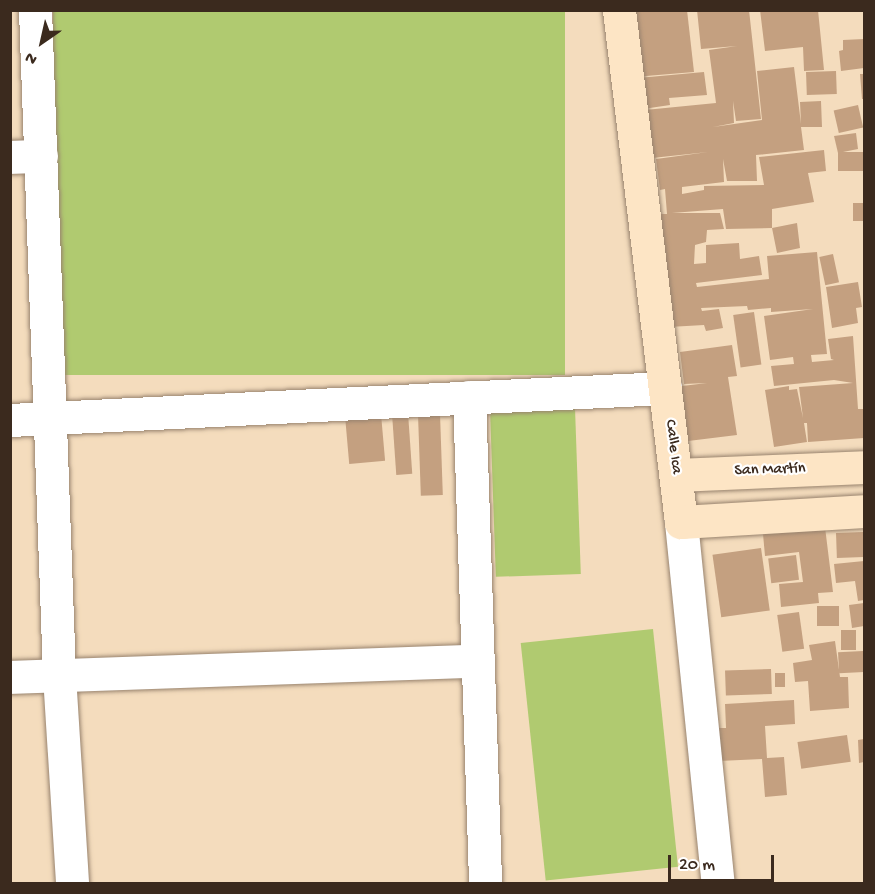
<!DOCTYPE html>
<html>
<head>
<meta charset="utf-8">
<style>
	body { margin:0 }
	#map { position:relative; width:875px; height:894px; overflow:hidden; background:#f4dcbd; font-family:"Gochi Hand",sans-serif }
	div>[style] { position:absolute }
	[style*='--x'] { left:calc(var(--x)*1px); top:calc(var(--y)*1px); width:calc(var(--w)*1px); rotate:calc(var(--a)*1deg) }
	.green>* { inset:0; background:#b0ca70; transform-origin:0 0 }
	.building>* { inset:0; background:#c4a080; transform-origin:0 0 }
	.roads { filter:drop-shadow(0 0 2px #98836e) drop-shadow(0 0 2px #98836e) }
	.street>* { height:33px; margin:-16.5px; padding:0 16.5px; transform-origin:16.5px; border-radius:16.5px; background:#fff }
	.secondary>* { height:33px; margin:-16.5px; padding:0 16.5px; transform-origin:16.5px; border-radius:16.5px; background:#fde5c5 }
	span { translate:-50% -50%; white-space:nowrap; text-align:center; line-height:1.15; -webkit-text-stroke:4.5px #fff; paint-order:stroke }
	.street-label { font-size:16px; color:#3b2a1e }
	.frame { position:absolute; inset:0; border:12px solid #3b2a1e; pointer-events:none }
	.north { position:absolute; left:12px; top:12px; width:60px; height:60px; -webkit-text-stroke:4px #fff; paint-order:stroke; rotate:214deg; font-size:16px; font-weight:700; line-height:24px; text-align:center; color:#3b2a1e }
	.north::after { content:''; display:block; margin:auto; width:21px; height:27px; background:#3b2a1e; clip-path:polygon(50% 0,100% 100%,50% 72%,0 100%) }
	.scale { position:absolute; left:668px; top:855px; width:106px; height:27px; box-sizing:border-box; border:3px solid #3b2a1e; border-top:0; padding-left:8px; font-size:18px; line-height:21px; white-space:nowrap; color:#3b2a1e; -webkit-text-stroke:4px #fff; paint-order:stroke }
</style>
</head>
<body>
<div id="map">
	<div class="green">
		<div style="left:53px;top:11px;width:512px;height:364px"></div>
		<div style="left:575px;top:408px;width:166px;height:85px;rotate:88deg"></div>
		<div style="left:653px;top:629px;width:239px;height:133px;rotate:84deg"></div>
	</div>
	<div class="building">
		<div style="clip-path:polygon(625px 10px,687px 10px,694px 72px,634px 77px)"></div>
		<div style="clip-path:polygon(697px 10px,749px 10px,761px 119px,736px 121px,733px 101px,734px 123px,713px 127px,762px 120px,757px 71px,794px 67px,801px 124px,800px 102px,821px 101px,822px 127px,801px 127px,804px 150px,756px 155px,757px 181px,727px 181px,723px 159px,724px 182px,682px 187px,682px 194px,704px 190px,704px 186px,764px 185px,759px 157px,824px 150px,826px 171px,808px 173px,814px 202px,772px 209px,772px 228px,797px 223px,800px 248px,777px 253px,772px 228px,726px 229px,723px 209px,672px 213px,720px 213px,724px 229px,707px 230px,706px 242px,695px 245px,694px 264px,706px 263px,706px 245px,739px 243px,740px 259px,759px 256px,762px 275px,696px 283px,697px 287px,769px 279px,767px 256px,817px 252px,827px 354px,811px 355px,812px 362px,834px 360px,831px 359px,828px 339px,853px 336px,858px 409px,864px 409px,864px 438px,808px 442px,807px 423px,804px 423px,807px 442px,774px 447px,765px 390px,789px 386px,789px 390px,797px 389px,803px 418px,799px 387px,853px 383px,834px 380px,774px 386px,771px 366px,794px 364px,793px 357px,770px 360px,764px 316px,813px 309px,771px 312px,771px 308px,748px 310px,747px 306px,701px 308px,702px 311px,719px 309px,723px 328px,706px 331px,704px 325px,669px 327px,653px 214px,667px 214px,665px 189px,660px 190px,656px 159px,708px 152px,652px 158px,645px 110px,716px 103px,709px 50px,737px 46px,701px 49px)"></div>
		<div style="clip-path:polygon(760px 10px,818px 10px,824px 70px,804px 71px,803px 47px,765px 51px)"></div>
		<div style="clip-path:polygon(864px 39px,864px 68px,841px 71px,839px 51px,843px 50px,843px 40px)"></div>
		<div style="left:836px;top:71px;width:23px;height:30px;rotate:88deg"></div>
		<div style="clip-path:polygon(704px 72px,707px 95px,669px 98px,670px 105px,643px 109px,638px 78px)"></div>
		<div style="clip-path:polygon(860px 74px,864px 74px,864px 99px,862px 99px)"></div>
		<div style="left:858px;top:105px;width:23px;height:25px;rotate:77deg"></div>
		<div style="clip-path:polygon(856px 133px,858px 149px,838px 153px,834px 136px)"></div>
		<div style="left:864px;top:152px;width:19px;height:26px;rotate:90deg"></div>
		<div style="left:853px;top:203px;width:11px;height:18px"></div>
		<div style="left:833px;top:254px;width:29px;height:14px;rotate:78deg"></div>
		<div style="clip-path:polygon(858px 282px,862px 307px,856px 308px,858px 323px,832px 328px,826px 287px)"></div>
		<div style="left:754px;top:312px;width:53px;height:21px;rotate:82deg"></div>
		<div style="clip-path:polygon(732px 345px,737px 376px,728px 377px,737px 435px,680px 442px,674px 387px,707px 383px,684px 384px,680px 352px)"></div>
		<div style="left:408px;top:413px;width:61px;height:16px;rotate:86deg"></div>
		<div style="left:381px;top:414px;width:47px;height:36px;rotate:85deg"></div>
		<div style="left:440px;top:414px;width:81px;height:22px;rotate:88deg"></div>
		<div style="clip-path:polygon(825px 527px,833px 592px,818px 593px,819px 603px,781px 607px,779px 584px,803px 582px,799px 552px,765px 556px,763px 534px)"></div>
		<div style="left:863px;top:532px;width:25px;height:27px;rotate:88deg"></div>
		<div style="left:761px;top:548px;width:63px;height:49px;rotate:82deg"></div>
		<div style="left:796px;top:555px;width:25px;height:28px;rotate:83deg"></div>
		<div style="clip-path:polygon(864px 561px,864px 600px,858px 601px,855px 581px,836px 583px,834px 564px)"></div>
		<div style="clip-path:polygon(864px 603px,864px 626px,852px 628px,849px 605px)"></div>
		<div style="left:817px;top:606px;width:22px;height:20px"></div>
		<div style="left:799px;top:612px;width:37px;height:22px;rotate:82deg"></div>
		<div style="left:841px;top:630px;width:15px;height:20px"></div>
		<div style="clip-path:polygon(835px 641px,840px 677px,848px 677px,849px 708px,810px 711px,808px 681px,795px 682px,793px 663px,812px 660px,809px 645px)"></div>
		<div style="left:863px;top:651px;width:21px;height:25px;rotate:87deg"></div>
		<div style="left:771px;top:669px;width:25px;height:46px;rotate:88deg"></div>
		<div style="left:775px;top:673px;width:10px;height:14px"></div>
		<div style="clip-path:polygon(794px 700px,795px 724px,765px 726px,767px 758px,784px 757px,787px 795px,765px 797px,762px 759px,719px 761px,717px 728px,726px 728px,725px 704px)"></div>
		<div style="left:847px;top:735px;width:27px;height:50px;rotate:82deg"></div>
		<div style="clip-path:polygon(864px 739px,864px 762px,859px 763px,858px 740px)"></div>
	</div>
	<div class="roads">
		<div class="street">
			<div style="--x:35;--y:10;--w:665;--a:87.93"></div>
			<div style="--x:59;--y:675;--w:209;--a:86.4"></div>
			<div style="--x:10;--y:157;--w:31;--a:-2"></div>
			<div style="--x:469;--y:397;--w:487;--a:88.1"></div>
			<div style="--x:10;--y:420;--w:656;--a:-2.8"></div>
			<div style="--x:681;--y:522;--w:364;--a:84.2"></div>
			<div style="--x:10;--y:677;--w:468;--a:-2"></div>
		</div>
		<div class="secondary">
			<div style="--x:619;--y:10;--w:516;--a:83.1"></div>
			<div style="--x:681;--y:522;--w:183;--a:-3.4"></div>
			<div style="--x:676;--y:475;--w:188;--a:-2.4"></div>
		</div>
	</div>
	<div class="street-label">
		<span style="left:672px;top:447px;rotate:83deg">Calle Ica</span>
		<span style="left:770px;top:471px;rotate:-2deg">San Martín</span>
	</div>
	<div class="frame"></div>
	<div class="north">N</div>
	<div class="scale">20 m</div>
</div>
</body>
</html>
